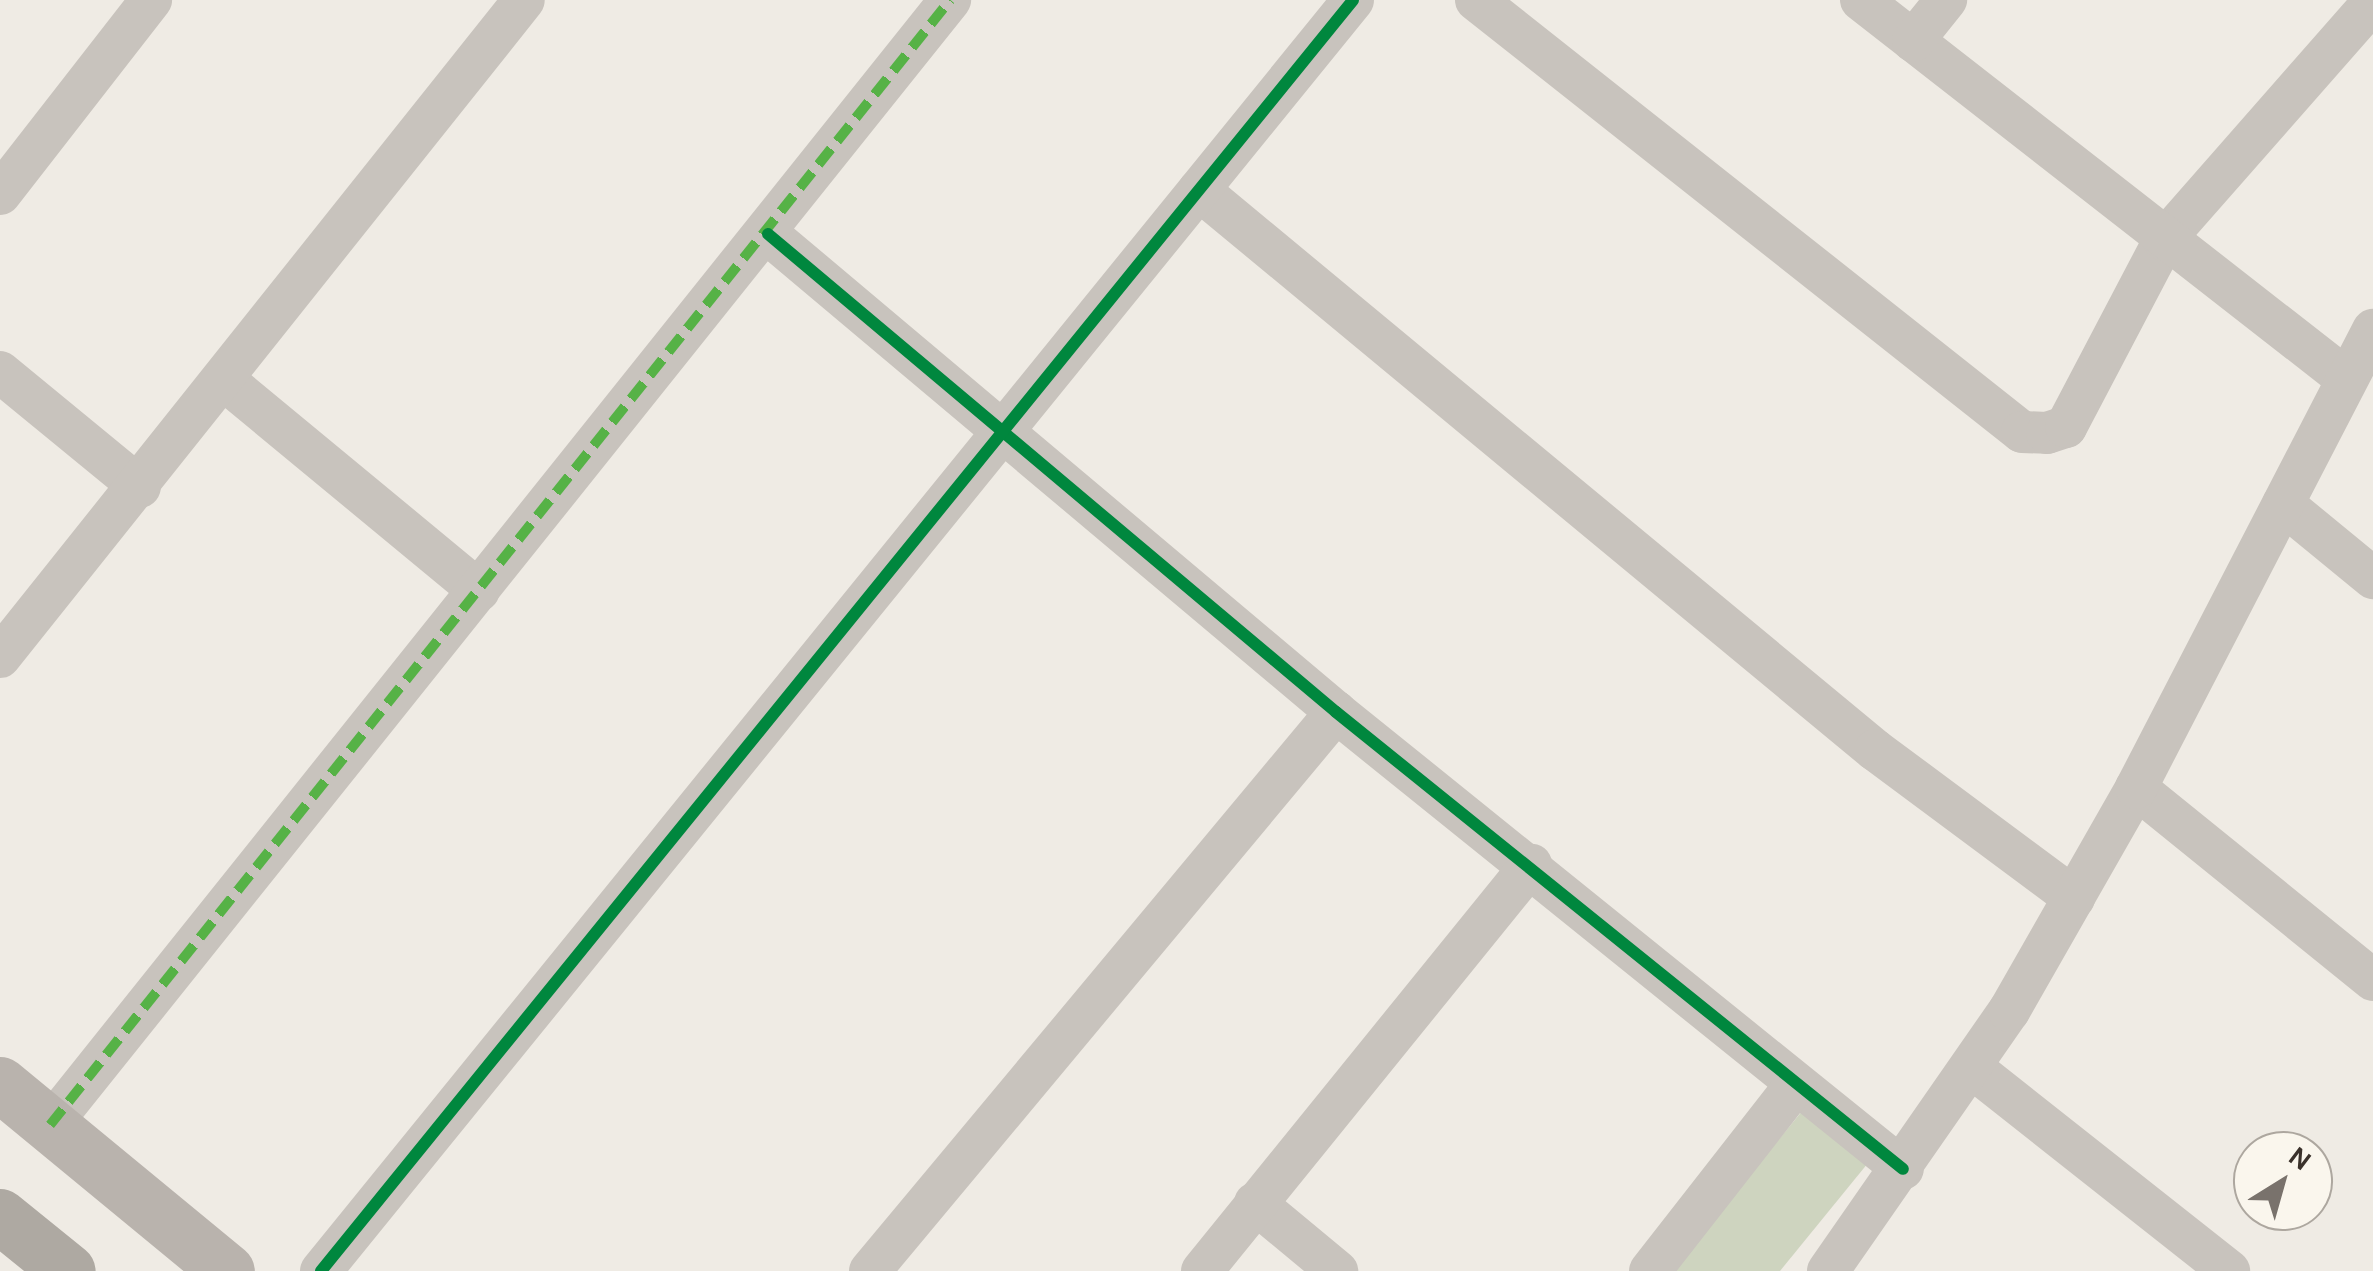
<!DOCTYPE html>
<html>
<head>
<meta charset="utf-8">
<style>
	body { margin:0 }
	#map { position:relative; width:2373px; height:1271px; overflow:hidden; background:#efebe4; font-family:Karla,sans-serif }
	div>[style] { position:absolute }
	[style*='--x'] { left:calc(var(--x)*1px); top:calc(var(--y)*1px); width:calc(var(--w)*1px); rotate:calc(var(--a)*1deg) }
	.green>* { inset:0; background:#ced4bf }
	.minor>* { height:42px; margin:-21px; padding:0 21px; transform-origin:21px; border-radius:21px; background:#c8c3bd }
	.secondary>* { height:55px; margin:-27.5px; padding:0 27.5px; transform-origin:27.5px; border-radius:27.5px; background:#b9b3ad }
	.trunk>* { height:55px; margin:-27.5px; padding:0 27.5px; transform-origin:27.5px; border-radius:27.5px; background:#aea9a2 }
	.quiet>* { height:10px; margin-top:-5px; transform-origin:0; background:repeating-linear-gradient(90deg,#56b246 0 20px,transparent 0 30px) }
	.cycleway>* { height:12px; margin:-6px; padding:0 6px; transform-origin:6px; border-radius:6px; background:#00873e }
	span { translate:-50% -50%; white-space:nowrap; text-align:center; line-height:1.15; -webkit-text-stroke:10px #faf6ed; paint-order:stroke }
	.north { position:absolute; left:2233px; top:1131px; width:100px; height:100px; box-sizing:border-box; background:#faf6ed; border:2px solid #ada79f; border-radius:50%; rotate:37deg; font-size:28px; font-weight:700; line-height:40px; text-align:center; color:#3a312b }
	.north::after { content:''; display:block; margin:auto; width:35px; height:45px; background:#79726c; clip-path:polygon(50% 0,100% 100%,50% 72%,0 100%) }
</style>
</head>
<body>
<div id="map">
	<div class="green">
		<div style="clip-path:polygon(1803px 1110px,1868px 1163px,1780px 1271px,1671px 1271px)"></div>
	</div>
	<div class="minor">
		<div style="--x:1476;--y:0;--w:696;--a:38.35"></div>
		<div style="--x:2022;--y:432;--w:25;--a:2"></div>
		<div style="--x:2047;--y:433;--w:20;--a:-18"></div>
		<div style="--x:2066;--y:427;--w:211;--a:-62.3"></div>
		<div style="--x:2164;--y:240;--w:317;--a:-48.7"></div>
		<div style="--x:1861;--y:0;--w:616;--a:37.95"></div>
		<div style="--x:1913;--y:41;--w:53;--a:-51.2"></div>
		<div style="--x:1199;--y:190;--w:878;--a:39.64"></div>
		<div style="--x:1875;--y:750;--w:248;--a:36.6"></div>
		<div style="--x:0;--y:194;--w:246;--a:-52.1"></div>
		<div style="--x:768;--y:234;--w:742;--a:40.08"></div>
		<div style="--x:1336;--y:712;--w:728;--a:38.87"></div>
		<div style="--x:0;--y:372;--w:181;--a:39.4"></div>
		<div style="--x:223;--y:379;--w:332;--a:39.6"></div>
		<div style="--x:2283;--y:504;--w:117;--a:39.4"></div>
		<div style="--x:0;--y:657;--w:840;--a:-51.43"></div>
		<div style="--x:2136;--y:788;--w:305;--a:39"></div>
		<div style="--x:1971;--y:1067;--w:329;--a:38.3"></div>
		<div style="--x:50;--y:1125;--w:1441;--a:-51.34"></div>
		<div style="--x:1255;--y:1203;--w:107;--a:39.7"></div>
		<div style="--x:321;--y:1271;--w:1637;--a:-50.92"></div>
		<div style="--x:870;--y:1271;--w:728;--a:-50.18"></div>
		<div style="--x:1202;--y:1271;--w:523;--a:-50.98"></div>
		<div style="--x:1650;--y:1271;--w:237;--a:-52"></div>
		<div style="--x:1828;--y:1271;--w:317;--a:-55.2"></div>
		<div style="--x:2009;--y:1011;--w:257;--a:-60.3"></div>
		<div style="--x:2136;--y:788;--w:516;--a:-62.64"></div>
	</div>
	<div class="secondary">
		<div style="--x:0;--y:1084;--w:294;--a:39.5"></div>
	</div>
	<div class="trunk">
		<div style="--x:0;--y:1216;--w:87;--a:39"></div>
	</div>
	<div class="quiet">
		<div style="--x:50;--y:1125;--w:1441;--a:-51.34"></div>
	</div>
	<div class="cycleway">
		<div style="--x:768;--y:234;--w:742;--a:40.08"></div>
		<div style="--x:1336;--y:712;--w:728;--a:38.87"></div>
		<div style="--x:321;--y:1271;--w:1637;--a:-50.92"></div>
	</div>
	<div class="north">N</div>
</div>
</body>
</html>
